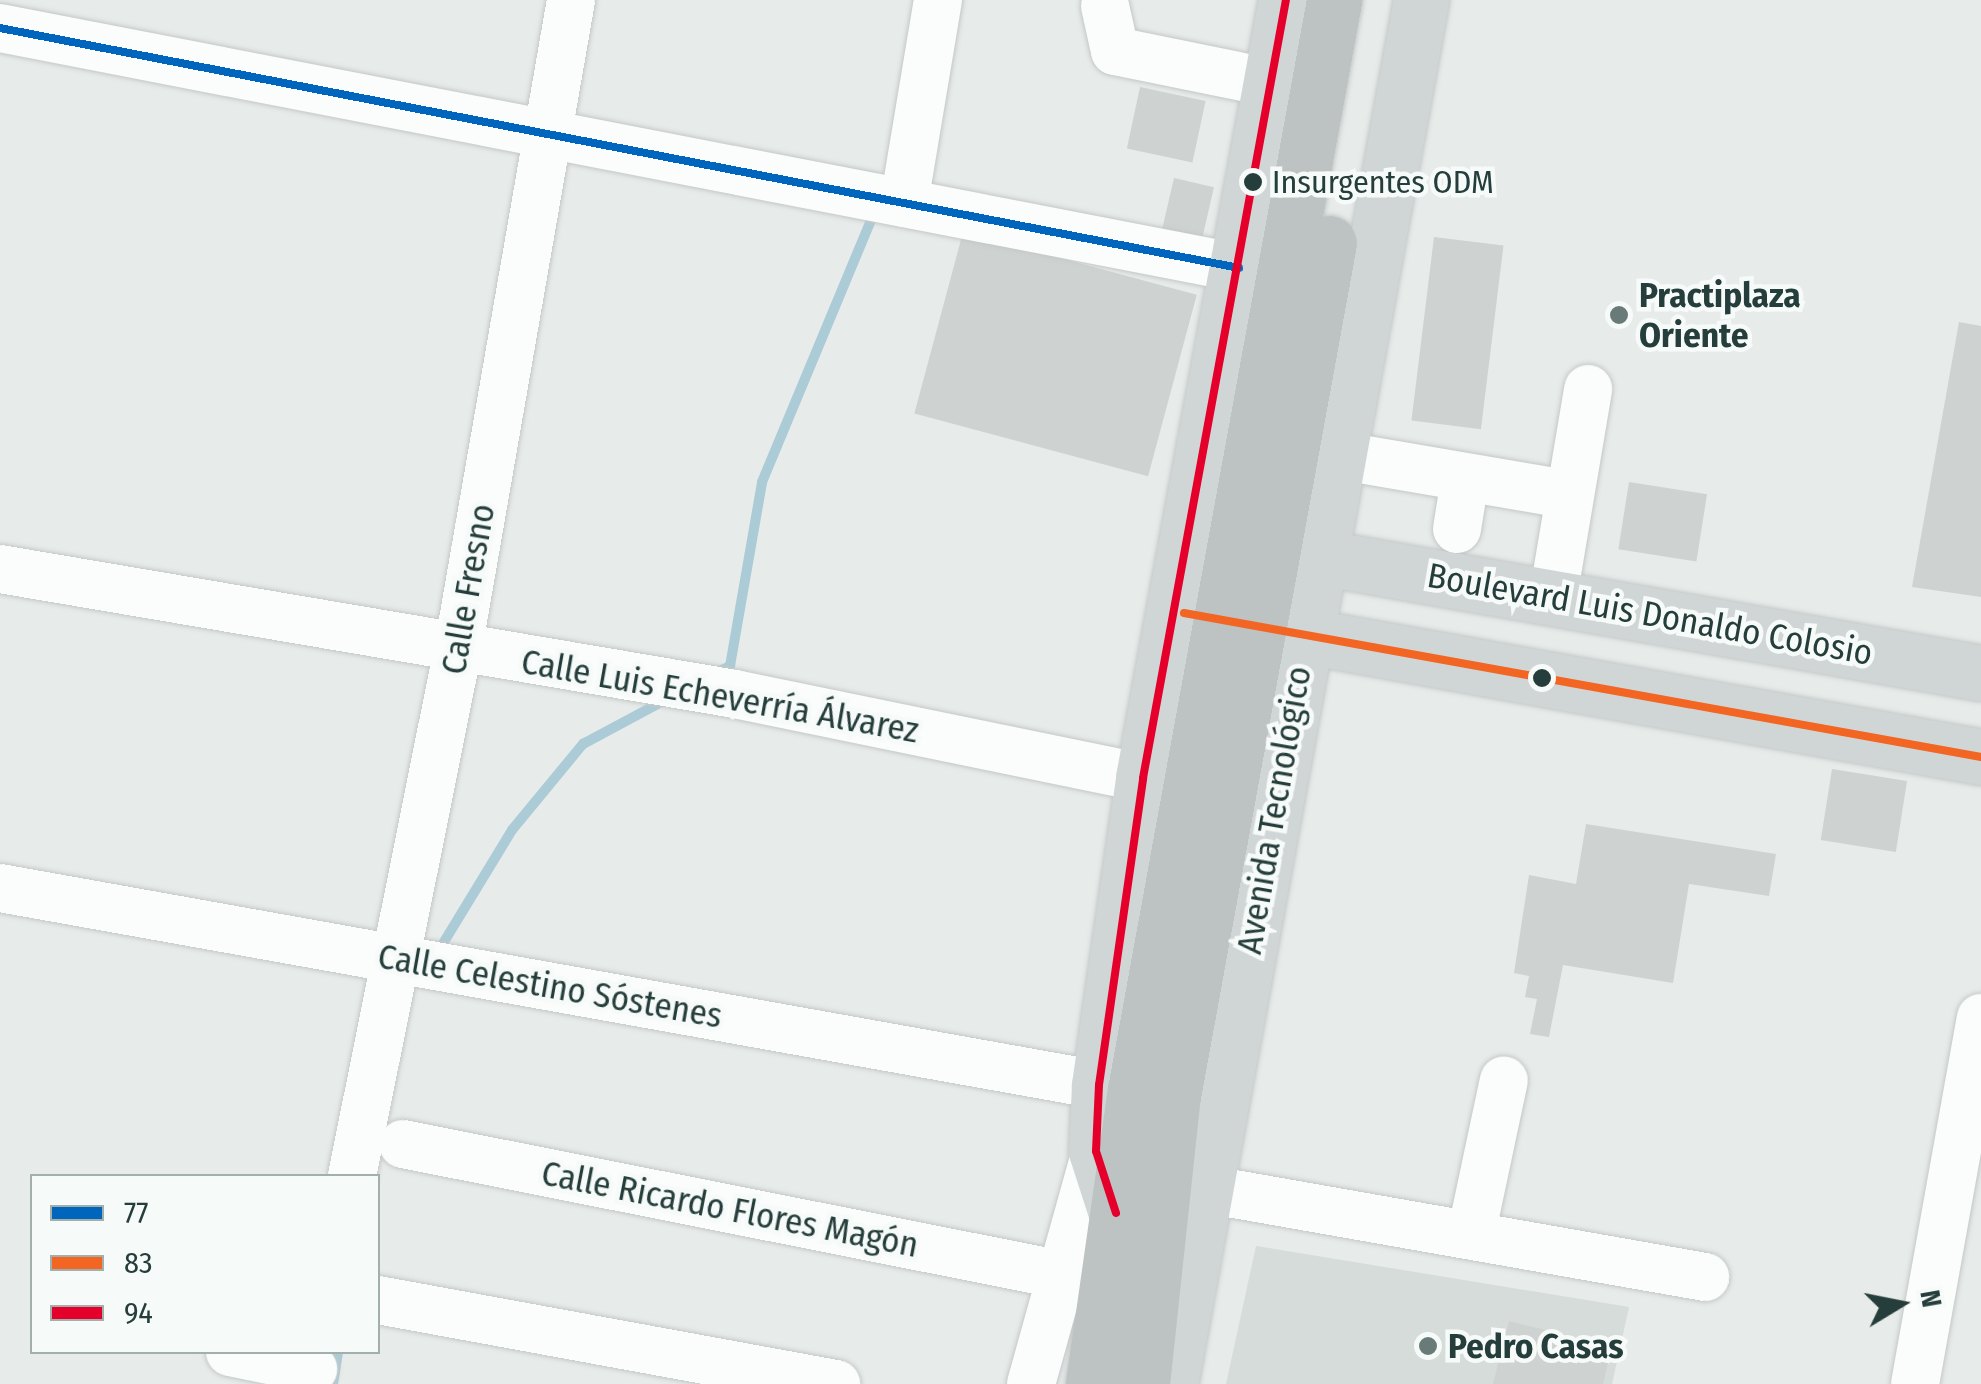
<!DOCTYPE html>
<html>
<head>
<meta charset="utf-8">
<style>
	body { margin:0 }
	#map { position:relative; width:1981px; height:1384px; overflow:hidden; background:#e7ebea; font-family:"Fira Sans Condensed",sans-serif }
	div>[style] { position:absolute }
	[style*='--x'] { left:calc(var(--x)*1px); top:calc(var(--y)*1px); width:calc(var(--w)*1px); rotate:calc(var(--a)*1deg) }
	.built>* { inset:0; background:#d5dcda }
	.stream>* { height:10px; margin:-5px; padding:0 5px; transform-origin:5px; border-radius:5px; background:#abcbd6 }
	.building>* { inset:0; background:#ced3d1; transform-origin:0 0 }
	.roads { filter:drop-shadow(0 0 2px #c4c8c7) drop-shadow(0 0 2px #c4c8c7) }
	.minor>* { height:48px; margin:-24px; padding:0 24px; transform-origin:24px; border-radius:24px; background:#fbfcfc }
	.major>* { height:55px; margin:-27.5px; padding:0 27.5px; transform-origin:27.5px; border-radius:27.5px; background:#d0d6d6 }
	.highway>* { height:55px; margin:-27.5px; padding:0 27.5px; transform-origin:27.5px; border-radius:27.5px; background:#bcc3c2 }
	.bus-1>* { height:8px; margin:-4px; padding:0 4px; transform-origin:4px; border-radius:4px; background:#0065bd }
	.bus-2>* { height:8px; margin:-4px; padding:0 4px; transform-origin:4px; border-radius:4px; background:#f26522 }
	.bus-3>* { height:8px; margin:-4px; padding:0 4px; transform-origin:4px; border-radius:4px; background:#e4002b }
	.dots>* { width:28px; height:28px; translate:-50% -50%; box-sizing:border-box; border:5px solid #f6faf8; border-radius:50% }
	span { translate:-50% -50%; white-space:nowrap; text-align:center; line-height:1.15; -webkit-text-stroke:9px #f6faf8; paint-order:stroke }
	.bus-label { font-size:32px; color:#253e3b }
	.left { translate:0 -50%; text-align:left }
	.poi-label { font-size:35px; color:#253e3b; font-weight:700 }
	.street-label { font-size:35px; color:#253e3b }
	.legend { position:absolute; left:30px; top:1174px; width:350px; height:180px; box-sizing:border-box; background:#f6faf8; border:2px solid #a2afac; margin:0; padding:12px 18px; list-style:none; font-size:30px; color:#253e3b }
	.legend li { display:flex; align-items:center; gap:20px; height:50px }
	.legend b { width:50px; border:2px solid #a2afac }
	.north { position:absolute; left:1851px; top:1254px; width:100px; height:100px; -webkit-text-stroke:8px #f6faf8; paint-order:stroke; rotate:80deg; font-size:28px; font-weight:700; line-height:40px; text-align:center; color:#253e3b }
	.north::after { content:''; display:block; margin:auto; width:35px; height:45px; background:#253e3b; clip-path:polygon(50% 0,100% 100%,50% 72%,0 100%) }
</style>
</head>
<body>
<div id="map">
	<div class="built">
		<div style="clip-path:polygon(1256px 1246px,1629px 1307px,1612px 1384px,1226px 1384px)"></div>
	</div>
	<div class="stream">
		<div style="--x:713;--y:674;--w:19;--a:-25"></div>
		<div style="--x:730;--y:666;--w:187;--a:-80.1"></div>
		<div style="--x:762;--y:482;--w:284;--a:-67.4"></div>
		<div style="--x:436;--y:955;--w:146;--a:-58.7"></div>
		<div style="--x:512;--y:830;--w:112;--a:-50.5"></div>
		<div style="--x:583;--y:744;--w:95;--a:-28.2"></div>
		<div style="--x:333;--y:1384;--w:32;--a:-81"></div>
	</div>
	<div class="building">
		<div style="left:1140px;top:87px;width:67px;height:63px;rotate:12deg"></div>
		<div style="left:1174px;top:178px;width:41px;height:61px;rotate:13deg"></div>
		<div style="left:963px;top:232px;width:242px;height:188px;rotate:15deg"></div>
		<div style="left:1434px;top:237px;width:70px;height:185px;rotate:7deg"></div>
		<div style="clip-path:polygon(1959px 322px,1981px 326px,1981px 597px,1912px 587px)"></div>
		<div style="left:1629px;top:482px;width:79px;height:68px;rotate:9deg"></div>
		<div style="left:1832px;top:769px;width:76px;height:72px;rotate:9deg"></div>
		<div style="clip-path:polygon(1586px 824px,1776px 854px,1769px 896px,1689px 884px,1673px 983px,1563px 965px,1549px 1037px,1530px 1034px,1537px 999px,1525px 997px,1529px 976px,1514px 973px,1529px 875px,1576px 884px)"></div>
		<div style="clip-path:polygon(1509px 1321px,1612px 1346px,1603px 1384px,1493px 1384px)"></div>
	</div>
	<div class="roads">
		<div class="minor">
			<div style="--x:1105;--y:6;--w:46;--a:77.5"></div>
			<div style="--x:1115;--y:51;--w:160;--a:11.5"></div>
			<div style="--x:0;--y:28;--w:1262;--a:10.96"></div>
			<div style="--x:904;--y:203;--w:206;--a:-80.5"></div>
			<div style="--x:1337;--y:455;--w:236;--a:9.7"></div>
			<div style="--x:1457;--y:529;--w:51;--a:-80.9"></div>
			<div style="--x:0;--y:569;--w:746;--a:9.65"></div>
			<div style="--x:735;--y:694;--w:417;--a:11.6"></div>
			<div style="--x:1553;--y:597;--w:211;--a:-80.4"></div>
			<div style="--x:0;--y:888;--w:1117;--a:10.16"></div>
			<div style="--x:403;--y:1144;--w:667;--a:11.24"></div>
			<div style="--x:352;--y:1176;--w:538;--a:-78.63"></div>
			<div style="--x:458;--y:649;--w:659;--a:-80.12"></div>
			<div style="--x:1206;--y:1189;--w:507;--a:10"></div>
			<div style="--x:1471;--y:1235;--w:158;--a:-78"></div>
			<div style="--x:378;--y:1300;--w:466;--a:10.4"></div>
			<div style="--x:230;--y:1352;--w:85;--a:11.6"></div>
			<div style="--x:1031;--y:1384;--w:242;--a:-74.4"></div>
			<div style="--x:1915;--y:1384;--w:372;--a:-79.8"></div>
		</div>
		<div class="major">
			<div style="--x:1285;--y:551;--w:707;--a:9.94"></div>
			<div style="--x:1267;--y:629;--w:725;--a:10.16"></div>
			<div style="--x:1116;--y:1213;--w:65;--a:-107.9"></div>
			<div style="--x:1096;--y:1151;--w:66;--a:-87.4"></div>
			<div style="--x:1099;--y:1085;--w:310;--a:-81.8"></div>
			<div style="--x:1143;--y:778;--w:791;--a:-79.59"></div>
			<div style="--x:1170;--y:1384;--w:1407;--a:-79.72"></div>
		</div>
		<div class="highway">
			<div style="--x:1093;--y:1384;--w:297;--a:-81.9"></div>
			<div style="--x:1135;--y:1090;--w:1108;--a:-79.65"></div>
			<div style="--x:1142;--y:1384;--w:290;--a:-83.9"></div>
			<div style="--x:1173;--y:1096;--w:867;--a:-79.64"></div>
		</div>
	</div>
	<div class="bus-1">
		<div style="--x:0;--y:28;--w:1262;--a:10.96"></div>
	</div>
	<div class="bus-2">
		<div style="--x:1184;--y:613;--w:810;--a:10.24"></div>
	</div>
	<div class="bus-3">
		<div style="--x:1116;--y:1213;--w:65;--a:-107.9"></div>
		<div style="--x:1096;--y:1151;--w:66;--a:-87.4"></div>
		<div style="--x:1099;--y:1085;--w:310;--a:-81.8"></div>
		<div style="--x:1143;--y:778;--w:791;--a:-79.59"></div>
	</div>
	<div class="dots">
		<div style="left:1253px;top:182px;background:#253e3b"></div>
		<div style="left:1619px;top:315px;background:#697b78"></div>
		<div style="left:1542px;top:678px;background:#253e3b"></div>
		<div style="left:1428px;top:1346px;background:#697b78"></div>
	</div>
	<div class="bus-label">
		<span class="left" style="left:1272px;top:182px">Insurgentes ODM</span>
	</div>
	<div class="poi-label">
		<span class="left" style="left:1639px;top:315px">Practiplaza<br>Oriente</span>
		<span class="left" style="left:1448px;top:1346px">Pedro Casas</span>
	</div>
	<div class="street-label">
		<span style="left:468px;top:589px;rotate:-80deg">Calle Fresno</span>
		<span style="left:1650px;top:614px;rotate:10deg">Boulevard Luis Donaldo Colosio</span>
		<span style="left:720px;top:696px;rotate:10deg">Calle Luis Echeverría Álvarez</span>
		<span style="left:1274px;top:810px;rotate:-80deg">Avenida Tecnológico</span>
		<span style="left:550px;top:986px;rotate:10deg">Calle Celestino Sóstenes</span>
		<span style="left:730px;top:1209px;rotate:11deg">Calle Ricardo Flores Magón</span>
	</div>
	<ul class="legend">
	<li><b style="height:12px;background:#0065bd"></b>77</li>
	<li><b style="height:12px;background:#f26522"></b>83</li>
	<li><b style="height:12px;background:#e4002b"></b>94</li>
	</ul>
	<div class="north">N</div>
</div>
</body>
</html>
